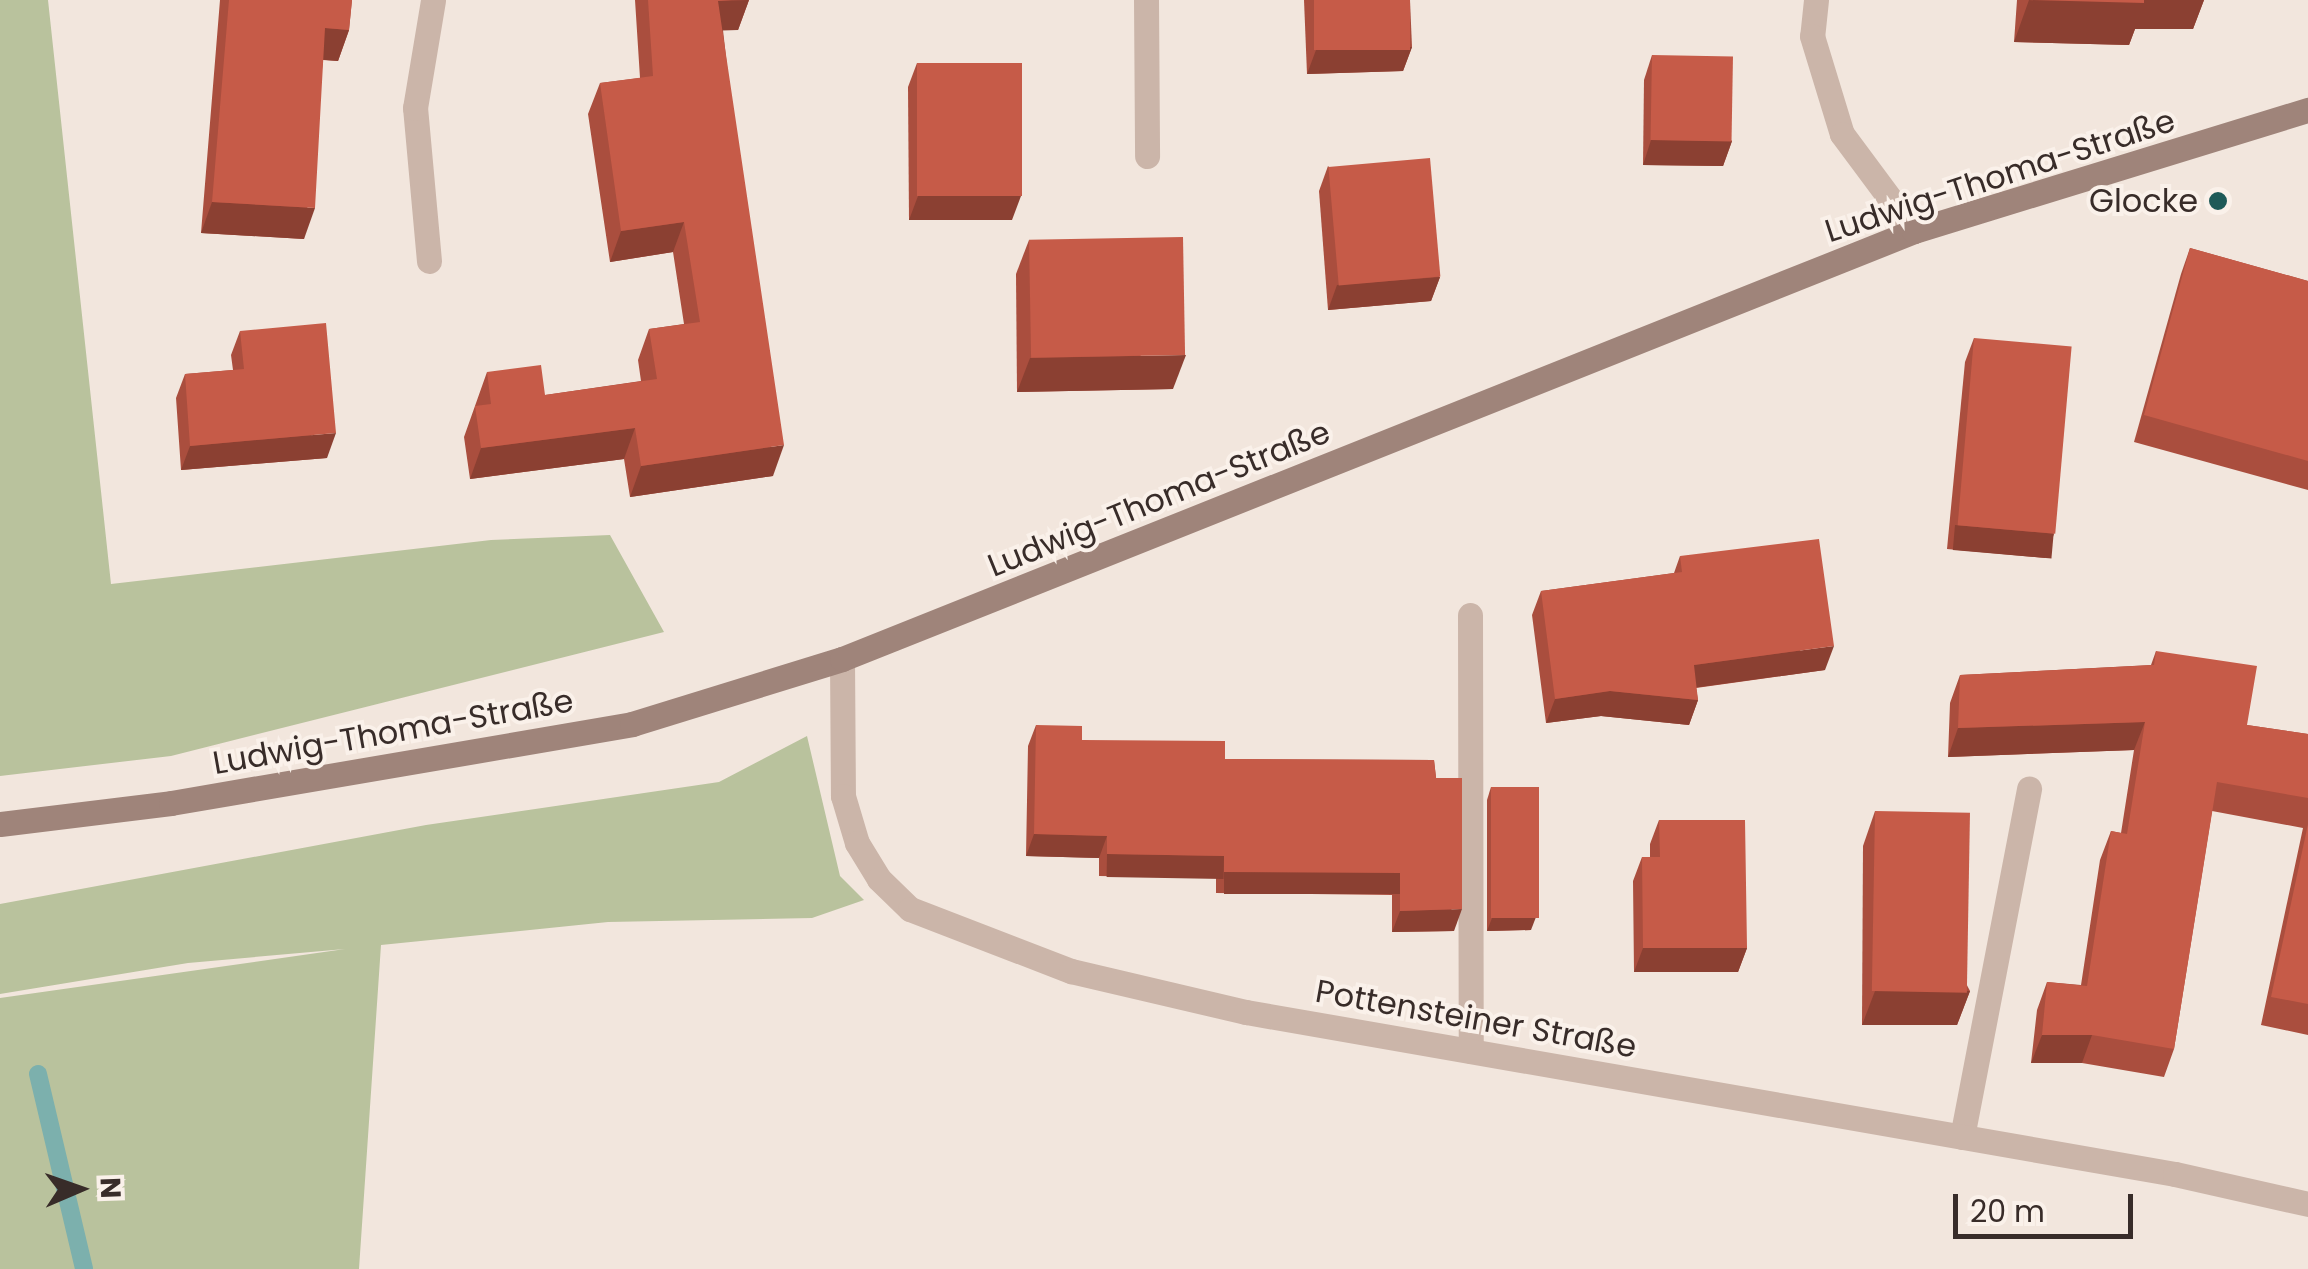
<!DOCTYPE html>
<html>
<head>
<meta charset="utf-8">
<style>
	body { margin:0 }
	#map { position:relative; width:2308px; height:1269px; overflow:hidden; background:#f2e6dd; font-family:Poppins,sans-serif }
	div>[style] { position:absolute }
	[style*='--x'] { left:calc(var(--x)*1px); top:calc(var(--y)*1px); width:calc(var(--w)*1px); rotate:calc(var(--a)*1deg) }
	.green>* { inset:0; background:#b9c29d }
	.stream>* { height:18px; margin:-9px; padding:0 9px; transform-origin:9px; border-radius:9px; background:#7cb0ad }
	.lane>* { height:25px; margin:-12.5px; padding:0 12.5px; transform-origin:12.5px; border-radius:12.5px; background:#cbb5a9 }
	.street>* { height:25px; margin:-12.5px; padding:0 12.5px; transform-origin:12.5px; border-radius:12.5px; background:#cbb5a9 }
	.secondary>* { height:25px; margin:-12.5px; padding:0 12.5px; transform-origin:12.5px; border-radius:12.5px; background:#9f847a }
	.wall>* { inset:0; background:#aa4e3e }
	.shaded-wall>* { inset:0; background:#8b4032; transform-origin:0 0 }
	.building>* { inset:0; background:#c65b48; transform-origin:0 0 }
	.dots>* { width:28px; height:28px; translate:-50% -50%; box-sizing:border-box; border:5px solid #faf1ea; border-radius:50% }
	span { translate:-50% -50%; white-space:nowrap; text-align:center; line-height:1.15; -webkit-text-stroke:8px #faf1ea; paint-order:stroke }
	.street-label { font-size:32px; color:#382c29 }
	.poi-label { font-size:32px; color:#382c29 }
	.right { translate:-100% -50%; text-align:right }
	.north { position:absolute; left:30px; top:1139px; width:100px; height:100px; -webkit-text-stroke:8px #faf1ea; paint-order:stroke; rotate:88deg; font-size:28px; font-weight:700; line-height:40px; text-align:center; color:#382c29 }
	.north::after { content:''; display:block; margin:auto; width:35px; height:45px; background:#382c29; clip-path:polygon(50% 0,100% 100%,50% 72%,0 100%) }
	.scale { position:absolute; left:1953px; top:1194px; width:180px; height:45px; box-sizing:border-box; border:5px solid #382c29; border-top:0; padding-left:12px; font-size:30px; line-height:35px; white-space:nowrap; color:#382c29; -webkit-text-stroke:8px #faf1ea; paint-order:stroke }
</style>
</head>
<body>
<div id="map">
	<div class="green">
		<div style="clip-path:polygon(0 0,48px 0,111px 584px,491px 540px,610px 535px,664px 632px,171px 756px,0 776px)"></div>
		<div style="clip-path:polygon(807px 736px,840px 876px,864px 900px,812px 918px,608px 922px,381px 945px,359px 1269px,0 1269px,0 998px,345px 949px,188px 963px,0 994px,0 904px,426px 825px,719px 782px)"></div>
	</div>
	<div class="stream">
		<div style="--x:38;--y:1074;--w:200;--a:76.7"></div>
	</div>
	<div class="lane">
		<div style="--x:1470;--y:615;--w:436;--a:89.9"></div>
		<div style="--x:1962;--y:1137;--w:355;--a:-79.1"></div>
	</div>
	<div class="street">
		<div style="--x:1146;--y:0;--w:156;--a:89.6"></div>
		<div style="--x:1816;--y:0;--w:36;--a:96"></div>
		<div style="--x:1812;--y:36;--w:102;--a:73"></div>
		<div style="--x:1842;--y:134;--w:121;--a:53.4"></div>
		<div style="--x:429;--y:261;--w:154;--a:-95.2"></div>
		<div style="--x:415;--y:108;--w:109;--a:-80.5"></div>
		<div style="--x:842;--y:659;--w:137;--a:89.6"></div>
		<div style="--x:843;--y:796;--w:49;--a:73.4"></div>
		<div style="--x:857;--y:843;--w:42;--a:58.6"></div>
		<div style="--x:879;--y:879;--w:43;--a:44.1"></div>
		<div style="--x:910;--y:909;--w:173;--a:21.1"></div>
		<div style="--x:1071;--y:971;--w:180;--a:13.2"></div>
		<div style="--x:1246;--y:1012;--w:943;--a:9.89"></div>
		<div style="--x:2175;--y:1174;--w:136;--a:12.7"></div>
	</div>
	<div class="secondary">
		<div style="--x:0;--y:824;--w:172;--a:-7"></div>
		<div style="--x:171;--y:803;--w:468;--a:-9.7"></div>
		<div style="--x:632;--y:724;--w:220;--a:-17.2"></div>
		<div style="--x:842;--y:659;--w:1154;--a:-21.76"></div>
		<div style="--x:1914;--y:231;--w:412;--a:-17.1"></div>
	</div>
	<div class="wall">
		<div style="clip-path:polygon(220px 0,352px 0,349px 30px,338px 61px,323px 60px,304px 239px,201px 233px)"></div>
		<div style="clip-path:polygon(635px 0,749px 0,738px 30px,723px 30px,773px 476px,630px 497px,624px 459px,470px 479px,464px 437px,487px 372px,545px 395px,641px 381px,638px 360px,649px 329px,684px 324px,673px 252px,610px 262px,588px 114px,600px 83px,640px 78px)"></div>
		<div style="clip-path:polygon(1304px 0,1410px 0,1412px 47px,1403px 71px,1307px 74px)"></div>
		<div style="clip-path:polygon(2017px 0,2204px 0,2193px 29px,2135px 29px,2129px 45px,2014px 42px)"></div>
		<div style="clip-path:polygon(1652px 55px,1732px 141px,1723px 166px,1643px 165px,1644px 80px)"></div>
		<div style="clip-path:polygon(917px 63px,1012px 220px,909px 220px,908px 87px)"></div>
		<div style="clip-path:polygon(1328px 166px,1440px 277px,1431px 301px,1328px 310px,1319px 191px)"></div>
		<div style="clip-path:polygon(1029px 240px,1173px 389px,1017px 392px,1016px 274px)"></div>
		<div style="clip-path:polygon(2190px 248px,2308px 281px,2308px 490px,2134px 442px,2181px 274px)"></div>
		<div style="clip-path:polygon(240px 331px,327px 458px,181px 470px,176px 398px,185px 374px,233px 370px,231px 355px)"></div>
		<div style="clip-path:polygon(1974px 338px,2054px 534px,2045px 558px,1947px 549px,1965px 362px)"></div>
		<div style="clip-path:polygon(1680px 556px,1825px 670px,1696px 688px,1698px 700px,1689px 725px,1601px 716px,1546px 723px,1532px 615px,1541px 591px,1674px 573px)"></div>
		<div style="clip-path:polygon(2156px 651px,2247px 725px,2308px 734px,2308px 1035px,2261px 1025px,2303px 828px,2212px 811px,2174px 1049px,2164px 1077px,2082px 1063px,2031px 1063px,2037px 1010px,2047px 982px,2081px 985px,2100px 860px,2111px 831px,2121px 833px,2134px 750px,1948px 757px,1950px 703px,1960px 675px,2151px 665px)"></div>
		<div style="clip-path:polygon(1036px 725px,1082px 740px,1225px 759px,1434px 760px,1454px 931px,1392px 932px,1392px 895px,1216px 893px,1216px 878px,1099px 876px,1099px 858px,1026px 856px,1028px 746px)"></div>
		<div style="clip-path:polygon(1491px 787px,1531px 930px,1487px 931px,1487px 800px)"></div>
		<div style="clip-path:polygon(1875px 811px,1970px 991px,1957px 1025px,1862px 1025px,1863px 846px)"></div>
		<div style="clip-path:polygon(1659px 820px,1747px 948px,1738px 972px,1634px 972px,1633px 881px,1642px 857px,1650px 857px,1650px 844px)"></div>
	</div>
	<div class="shaded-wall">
		<div style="clip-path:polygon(749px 0,738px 30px,707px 31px,718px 1px)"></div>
		<div style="clip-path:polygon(2029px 0,2204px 0,2193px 29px,2135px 29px,2129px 45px,2014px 42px)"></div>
		<div style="clip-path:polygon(325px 28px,349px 30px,338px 61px,314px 59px)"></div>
		<div style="clip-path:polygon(1412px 47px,1403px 71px,1307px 74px,1316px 50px)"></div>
		<div style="clip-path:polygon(1651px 140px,1732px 141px,1723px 166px,1643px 165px)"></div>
		<div style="clip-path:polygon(918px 196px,1021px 196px,1012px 220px,909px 220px)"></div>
		<div style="clip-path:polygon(212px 202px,315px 208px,304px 239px,201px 233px)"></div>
		<div style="clip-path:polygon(684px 222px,673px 252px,610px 262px,621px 231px)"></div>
		<div style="clip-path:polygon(1440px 277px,1431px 301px,1328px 310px,1337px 285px)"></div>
		<div style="clip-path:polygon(1186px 355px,1173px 389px,1017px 392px,1030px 358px)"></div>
		<div style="clip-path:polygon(635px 428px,624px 459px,470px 479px,481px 448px)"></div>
		<div style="clip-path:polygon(336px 433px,327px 458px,181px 470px,190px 446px)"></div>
		<div style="clip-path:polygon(784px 445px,773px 476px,630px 497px,641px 466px)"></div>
		<div style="left:1955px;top:525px;width:99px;height:25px;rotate:5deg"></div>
		<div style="clip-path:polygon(1834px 646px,1825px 670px,1685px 689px,1694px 665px)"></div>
		<div style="clip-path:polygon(1610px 691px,1698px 700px,1689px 725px,1601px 716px,1546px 723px,1555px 699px)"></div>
		<div style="clip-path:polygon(2145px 722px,2134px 750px,1948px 757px,1958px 728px)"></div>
		<div style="clip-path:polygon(1034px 834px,1107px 836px,1099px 858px,1026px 856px)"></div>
		<div style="left:1107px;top:854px;width:117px;height:23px;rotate:1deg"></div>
		<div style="left:1224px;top:872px;width:176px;height:22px"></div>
		<div style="clip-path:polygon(1462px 909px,1454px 931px,1392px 932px,1400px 911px)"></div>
		<div style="clip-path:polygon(1536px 917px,1531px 930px,1487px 931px,1492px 918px)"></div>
		<div style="clip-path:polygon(1643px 948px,1747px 948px,1738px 972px,1634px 972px)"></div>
		<div style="clip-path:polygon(1875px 991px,1970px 991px,1957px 1025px,1862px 1025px)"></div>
		<div style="clip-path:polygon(2042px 1035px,2092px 1035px,2082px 1063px,2031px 1063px)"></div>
	</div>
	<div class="building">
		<div style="clip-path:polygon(229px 0,352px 0,349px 30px,325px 28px,315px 208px,212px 202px)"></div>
		<div style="clip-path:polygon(648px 0,732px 0,718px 1px,784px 445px,641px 466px,635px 428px,481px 448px,475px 406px,491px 404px,487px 372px,541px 365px,545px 395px,657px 379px,649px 329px,700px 322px,684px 222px,621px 231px,600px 83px,653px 76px)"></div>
		<div style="left:1314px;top:0;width:96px;height:50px"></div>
		<div style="clip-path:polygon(2029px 0,2144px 0,2144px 3px)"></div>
		<div style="left:1652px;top:55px;width:81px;height:85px;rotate:1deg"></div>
		<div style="left:917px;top:63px;width:105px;height:133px"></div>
		<div style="left:1430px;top:158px;width:119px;height:102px;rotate:85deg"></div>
		<div style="left:1183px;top:237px;width:118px;height:154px;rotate:89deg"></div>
		<div style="clip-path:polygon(2190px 248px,2308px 281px,2308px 461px,2144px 415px)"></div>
		<div style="clip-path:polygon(326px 323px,336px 433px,190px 446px,185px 374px,244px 369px,240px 331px)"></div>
		<div style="left:1974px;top:338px;width:98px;height:188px;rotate:5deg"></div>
		<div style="clip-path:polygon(1819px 539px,1834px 646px,1694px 665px,1698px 700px,1610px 691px,1555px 699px,1541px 591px,1682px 572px,1680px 556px)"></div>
		<div style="clip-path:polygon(2156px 651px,2257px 666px,2247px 725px,2308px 734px,2308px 798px,2217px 782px,2174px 1049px,2092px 1035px,2042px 1035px,2047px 982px,2087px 986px,2111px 831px,2127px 834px,2145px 722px,1958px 728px,1960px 675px,2154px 665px)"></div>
		<div style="clip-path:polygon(1036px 725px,1082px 726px,1082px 740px,1225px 741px,1225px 759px,1434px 760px,1436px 778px,1462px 778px,1462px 909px,1400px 911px,1400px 873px,1224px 872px,1224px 856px,1107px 854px,1107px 836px,1034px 834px)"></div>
		<div style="left:1491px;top:787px;width:48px;height:131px"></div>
		<div style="left:1875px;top:811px;width:95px;height:180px;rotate:1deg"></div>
		<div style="clip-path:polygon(1659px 820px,1745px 820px,1747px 948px,1643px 948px,1642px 857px,1660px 857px)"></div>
		<div style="clip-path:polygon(2308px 824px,2308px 1004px,2271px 997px)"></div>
	</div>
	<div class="dots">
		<div style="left:2218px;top:201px;background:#1e5a58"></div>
	</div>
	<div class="street-label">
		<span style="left:2000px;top:176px;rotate:-18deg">Ludwig-Thoma-Straße</span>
		<span style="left:1159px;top:499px;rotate:-22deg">Ludwig-Thoma-Straße</span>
		<span style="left:393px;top:732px;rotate:-10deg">Ludwig-Thoma-Straße</span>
		<span style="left:1476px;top:1019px;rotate:10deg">Pottensteiner Straße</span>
	</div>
	<div class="poi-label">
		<span class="right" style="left:2198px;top:201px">Glocke</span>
	</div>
	<div class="north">N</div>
	<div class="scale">20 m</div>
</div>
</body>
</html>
